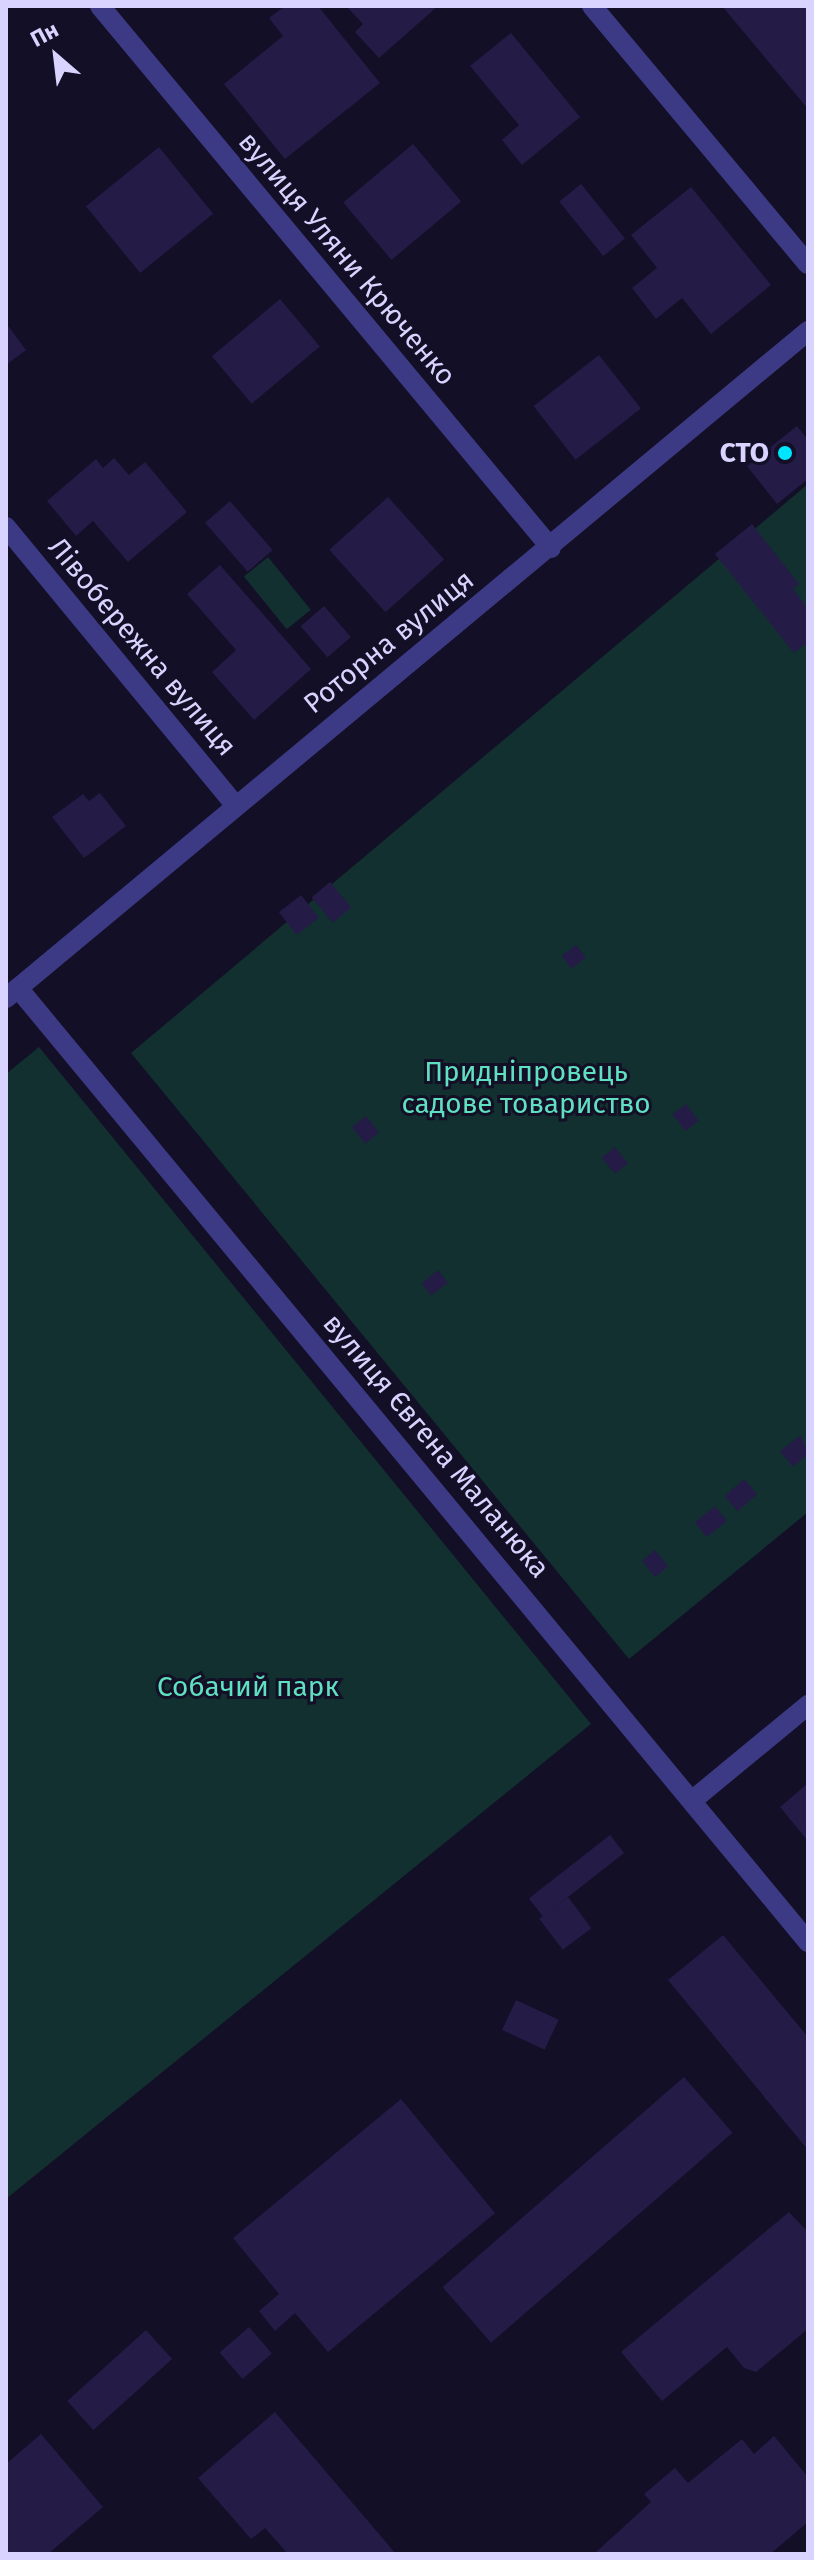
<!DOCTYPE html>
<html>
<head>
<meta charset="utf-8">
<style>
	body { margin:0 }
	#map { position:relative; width:814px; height:2560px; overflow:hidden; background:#130f26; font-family:"Fira Sans",sans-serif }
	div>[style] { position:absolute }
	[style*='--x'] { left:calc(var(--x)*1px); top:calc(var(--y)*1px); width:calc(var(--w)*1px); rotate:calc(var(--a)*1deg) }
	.green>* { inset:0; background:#12302f; transform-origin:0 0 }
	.building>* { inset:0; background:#241b47; transform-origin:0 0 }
	.street>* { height:20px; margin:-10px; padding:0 10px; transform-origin:10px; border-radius:10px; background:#3d3a85 }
	.dots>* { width:22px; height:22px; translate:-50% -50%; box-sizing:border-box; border:4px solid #130f26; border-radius:50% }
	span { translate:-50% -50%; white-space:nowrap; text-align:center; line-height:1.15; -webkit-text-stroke:6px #130f26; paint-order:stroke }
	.street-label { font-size:28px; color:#d9d4ff }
	.poi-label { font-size:28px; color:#d9d4ff; font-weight:700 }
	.right { translate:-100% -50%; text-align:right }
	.park-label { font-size:28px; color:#5fe0c0 }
	.frame { position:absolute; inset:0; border:8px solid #d9d4ff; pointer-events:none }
	.north { position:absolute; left:16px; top:16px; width:80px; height:80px; -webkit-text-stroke:6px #130f26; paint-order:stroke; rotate:332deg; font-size:22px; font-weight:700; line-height:32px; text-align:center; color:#d9d4ff }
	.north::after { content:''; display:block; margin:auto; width:28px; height:36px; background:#d9d4ff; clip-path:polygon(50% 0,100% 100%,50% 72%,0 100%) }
</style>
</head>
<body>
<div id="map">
	<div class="green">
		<div style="clip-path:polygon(808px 484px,808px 1512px,629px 1659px,131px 1053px)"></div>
		<div style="left:268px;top:557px;width:68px;height:31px;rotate:51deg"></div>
		<div style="clip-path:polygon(39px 1047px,591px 1724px,6px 2199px,6px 1074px)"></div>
	</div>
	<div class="building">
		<div style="clip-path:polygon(285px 6px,318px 6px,380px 83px,285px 159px,224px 84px,283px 36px,269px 18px)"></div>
		<div style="clip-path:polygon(346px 6px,438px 6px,379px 58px,355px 32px,363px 24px)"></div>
		<div style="clip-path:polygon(722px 6px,808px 6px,808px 109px)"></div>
		<div style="clip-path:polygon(511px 33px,580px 117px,522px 165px,502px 140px,519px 125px,470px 66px)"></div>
		<div style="left:413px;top:144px;width:75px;height:91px;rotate:50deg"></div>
		<div style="left:159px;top:147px;width:86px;height:94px;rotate:51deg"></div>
		<div style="left:581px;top:184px;width:70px;height:28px;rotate:51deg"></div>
		<div style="clip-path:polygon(691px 187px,771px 285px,711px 334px,682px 298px,656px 319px,632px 288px,657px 268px,631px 235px)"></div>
		<div style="left:280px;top:299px;width:62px;height:89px;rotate:50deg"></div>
		<div style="clip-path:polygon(6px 323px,26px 350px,6px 365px)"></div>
		<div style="left:599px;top:355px;width:68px;height:83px;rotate:52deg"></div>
		<div style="clip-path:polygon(797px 426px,808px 440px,808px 479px,777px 504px,747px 466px)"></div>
		<div style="clip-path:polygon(114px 458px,129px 475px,145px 462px,187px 512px,128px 562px,93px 521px,76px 536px,47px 501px,96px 459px,103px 468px)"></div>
		<div style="left:388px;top:497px;width:84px;height:79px;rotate:48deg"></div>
		<div style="left:230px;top:501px;width:65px;height:33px;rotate:49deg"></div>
		<div style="clip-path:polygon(752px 524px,799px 584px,793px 589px,808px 608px,808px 642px,794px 653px,715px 554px)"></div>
		<div style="clip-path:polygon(220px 565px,311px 669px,254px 720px,212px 672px,236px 650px,187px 594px)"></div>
		<div style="left:324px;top:606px;width:41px;height:31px;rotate:49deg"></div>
		<div style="clip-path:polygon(100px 793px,126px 826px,84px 858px,52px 817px,83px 794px,89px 801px)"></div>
		<div style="left:330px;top:882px;width:33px;height:24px;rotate:50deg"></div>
		<div style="left:301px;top:895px;width:29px;height:28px;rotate:52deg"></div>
		<div style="left:576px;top:945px;width:16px;height:18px;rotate:52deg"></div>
		<div style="left:686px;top:1104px;width:21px;height:17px;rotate:53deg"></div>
		<div style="left:366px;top:1116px;width:21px;height:18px;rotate:51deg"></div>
		<div style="left:615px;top:1147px;width:21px;height:17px;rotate:51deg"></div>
		<div style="left:438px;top:1270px;width:16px;height:21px;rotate:52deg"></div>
		<div style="clip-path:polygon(801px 1435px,808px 1454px,793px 1467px,780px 1451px)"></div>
		<div style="left:744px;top:1479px;width:20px;height:26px;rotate:49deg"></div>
		<div style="left:715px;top:1506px;width:19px;height:26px;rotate:51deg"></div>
		<div style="left:655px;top:1550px;width:21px;height:17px;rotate:51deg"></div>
		<div style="clip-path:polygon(808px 1783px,808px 1841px,780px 1807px)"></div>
		<div style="left:610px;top:1835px;width:23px;height:103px;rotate:52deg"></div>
		<div style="left:568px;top:1897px;width:39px;height:36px;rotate:53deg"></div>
		<div style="clip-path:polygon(723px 1935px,808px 2037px,808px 2150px,668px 1980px)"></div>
		<div style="left:516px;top:2000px;width:47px;height:33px;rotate:25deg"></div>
		<div style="left:684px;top:2077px;width:74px;height:320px;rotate:49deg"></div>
		<div style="clip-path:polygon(401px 2099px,495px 2213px,328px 2352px,295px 2313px,275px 2331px,259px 2311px,279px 2294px,233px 2238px)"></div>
		<div style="clip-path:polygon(789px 2212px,808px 2232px,808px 2329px,756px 2372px,744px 2368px,727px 2347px,662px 2401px,621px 2352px)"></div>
		<div style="left:249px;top:2327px;width:35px;height:39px;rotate:49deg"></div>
		<div style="left:146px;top:2330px;width:39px;height:106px;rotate:48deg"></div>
		<div style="clip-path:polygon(275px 2412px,396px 2554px,288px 2554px,265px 2528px,251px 2539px,198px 2478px)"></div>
		<div style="clip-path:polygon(41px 2434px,103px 2507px,48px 2554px,6px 2554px,6px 2464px)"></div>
		<div style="clip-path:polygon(774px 2436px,808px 2477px,808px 2522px,770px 2554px,596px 2552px,651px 2502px,644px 2494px,675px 2468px,688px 2483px,742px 2439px,754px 2454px)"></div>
	</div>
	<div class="street">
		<div style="--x:100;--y:6;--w:705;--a:50.24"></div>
		<div style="--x:592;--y:6;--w:336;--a:50.1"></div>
		<div style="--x:6;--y:527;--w:359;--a:50.5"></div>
		<div style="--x:18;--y:988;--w:1239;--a:50.37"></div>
		<div style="--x:6;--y:998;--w:1043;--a:-39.75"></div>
		<div style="--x:694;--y:1799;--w:148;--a:-39.5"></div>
	</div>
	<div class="dots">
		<div style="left:785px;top:453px;background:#00e5ff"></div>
	</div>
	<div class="street-label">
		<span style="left:347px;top:259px;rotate:50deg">вулиця Уляни Крюченко</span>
		<span style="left:389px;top:642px;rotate:-39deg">Роторна вулиця</span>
		<span style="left:142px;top:647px;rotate:50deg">Лівобережна вулиця</span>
		<span style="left:436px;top:1446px;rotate:50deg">вулиця Євгена Маланюка</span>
	</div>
	<div class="poi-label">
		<span class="right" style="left:769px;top:453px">СТО</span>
	</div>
	<div class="park-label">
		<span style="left:526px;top:1088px">Придніпровець<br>садове товариство</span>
		<span style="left:248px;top:1687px">Собачий парк</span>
	</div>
	<div class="frame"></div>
	<div class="north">Пн</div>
</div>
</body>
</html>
